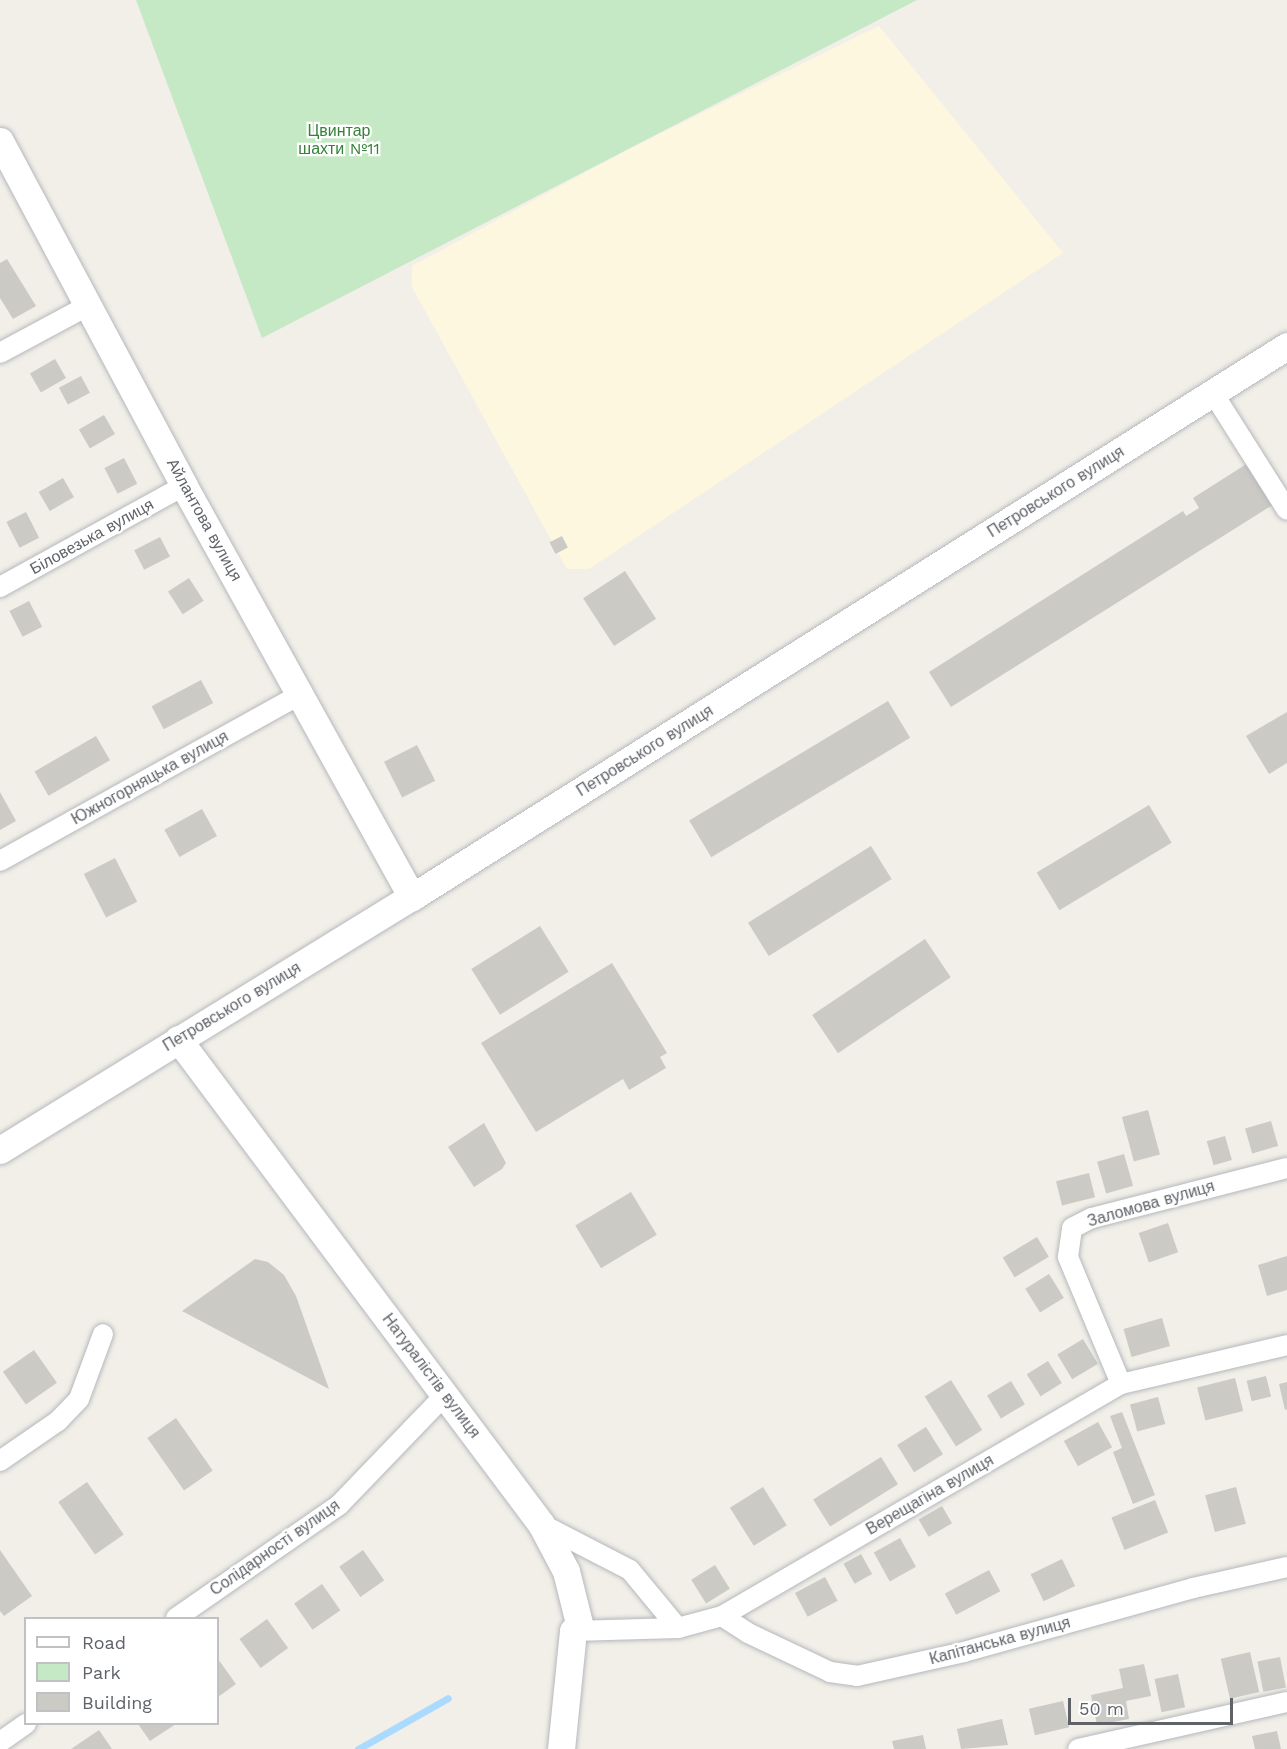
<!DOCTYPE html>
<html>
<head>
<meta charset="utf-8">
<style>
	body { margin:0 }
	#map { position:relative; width:1287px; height:1749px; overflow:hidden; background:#f1efe8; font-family:"Work Sans",sans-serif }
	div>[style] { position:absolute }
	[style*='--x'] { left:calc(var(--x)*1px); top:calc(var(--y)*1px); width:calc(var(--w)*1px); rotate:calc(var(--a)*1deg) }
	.commercial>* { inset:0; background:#fef7e0 }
	.green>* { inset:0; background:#c5e8c5 }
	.stream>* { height:7px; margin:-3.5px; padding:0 3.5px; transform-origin:3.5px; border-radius:3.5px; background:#aadaff }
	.building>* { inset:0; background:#cccac5; transform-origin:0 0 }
	.roads { filter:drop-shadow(0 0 2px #b5b8bc) drop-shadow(0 0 2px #b5b8bc) }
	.street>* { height:20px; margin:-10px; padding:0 10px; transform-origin:10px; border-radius:10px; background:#fff }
	.secondary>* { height:27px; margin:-13.5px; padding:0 13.5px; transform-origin:13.5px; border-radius:13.5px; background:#fff }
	span { translate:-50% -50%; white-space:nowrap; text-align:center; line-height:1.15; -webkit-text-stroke:4.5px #fff; paint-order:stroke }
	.park-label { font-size:16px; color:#348238 }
	.street-label { font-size:16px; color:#5f6368 }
	.legend { position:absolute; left:24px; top:1617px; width:195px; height:108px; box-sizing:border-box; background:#fff; border:2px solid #bfc1c3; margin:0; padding:8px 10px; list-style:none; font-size:18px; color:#5f6368 }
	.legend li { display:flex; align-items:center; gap:12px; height:30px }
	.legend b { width:30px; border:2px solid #bfc1c3 }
	.scale { position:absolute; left:1068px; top:1698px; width:165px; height:27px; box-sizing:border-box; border:3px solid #5f6368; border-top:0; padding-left:8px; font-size:18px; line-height:21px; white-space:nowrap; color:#5f6368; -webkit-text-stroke:4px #fff; paint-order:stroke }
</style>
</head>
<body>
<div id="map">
	<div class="commercial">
		<div style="clip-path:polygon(879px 26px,1063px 253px,589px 569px,567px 569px,412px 287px,412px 266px,631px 148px)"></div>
	</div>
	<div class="green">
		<div style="clip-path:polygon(136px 0,917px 0,262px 338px)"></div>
	</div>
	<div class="stream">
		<div style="--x:358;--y:1749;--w:103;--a:-29.5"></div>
	</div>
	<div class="building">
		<div style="clip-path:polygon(7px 259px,36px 306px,13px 319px,0 298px,0 263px)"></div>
		<div style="left:55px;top:359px;width:22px;height:29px;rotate:60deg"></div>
		<div style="left:81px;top:376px;width:19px;height:25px;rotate:62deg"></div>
		<div style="left:104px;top:415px;width:22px;height:29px;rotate:60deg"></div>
		<div style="left:124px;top:458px;width:29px;height:22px;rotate:63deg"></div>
		<div style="clip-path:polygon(1248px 463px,1274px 504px,951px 707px,929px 672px,1183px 511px,1186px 516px,1199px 508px,1193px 498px)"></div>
		<div style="left:63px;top:478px;width:22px;height:28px;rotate:60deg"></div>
		<div style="left:26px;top:512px;width:29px;height:22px;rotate:63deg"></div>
		<div style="left:562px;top:536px;width:13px;height:14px;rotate:63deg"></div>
		<div style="left:160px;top:537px;width:22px;height:29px;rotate:63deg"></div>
		<div style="left:625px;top:571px;width:57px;height:50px;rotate:57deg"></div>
		<div style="left:189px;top:578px;width:27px;height:25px;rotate:57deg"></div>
		<div style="left:29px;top:601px;width:29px;height:22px;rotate:63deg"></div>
		<div style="left:201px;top:680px;width:26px;height:56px;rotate:62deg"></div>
		<div style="left:888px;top:701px;width:43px;height:232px;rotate:59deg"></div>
		<div style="clip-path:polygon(1287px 712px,1287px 763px,1269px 774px,1246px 736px)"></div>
		<div style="left:96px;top:736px;width:28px;height:71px;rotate:60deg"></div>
		<div style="left:417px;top:745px;width:40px;height:37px;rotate:63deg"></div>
		<div style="clip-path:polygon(0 792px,16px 821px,0 830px)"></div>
		<div style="left:1149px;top:805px;width:44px;height:131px;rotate:59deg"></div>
		<div style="left:202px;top:809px;width:31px;height:43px;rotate:61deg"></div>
		<div style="left:871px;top:846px;width:39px;height:145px;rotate:58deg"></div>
		<div style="left:115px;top:858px;width:49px;height:35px;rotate:63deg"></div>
		<div style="left:540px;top:926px;width:54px;height:81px;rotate:58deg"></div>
		<div style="left:925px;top:939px;width:46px;height:136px;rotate:56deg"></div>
		<div style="clip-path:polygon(612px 963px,667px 1053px,660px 1057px,666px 1068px,629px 1090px,623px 1079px,536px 1132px,481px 1043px)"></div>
		<div style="left:1148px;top:1110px;width:46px;height:27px;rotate:75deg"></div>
		<div style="left:1271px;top:1121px;width:26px;height:27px;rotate:74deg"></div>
		<div style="clip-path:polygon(484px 1123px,506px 1163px,502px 1169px,474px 1187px,448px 1147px)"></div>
		<div style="left:1225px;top:1136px;width:25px;height:19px;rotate:74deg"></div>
		<div style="left:1124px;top:1154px;width:33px;height:28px;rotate:74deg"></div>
		<div style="left:1089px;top:1173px;width:25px;height:34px;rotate:76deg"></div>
		<div style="left:631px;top:1192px;width:50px;height:65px;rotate:59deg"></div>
		<div style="left:1168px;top:1223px;width:31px;height:31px;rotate:71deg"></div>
		<div style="left:1037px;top:1237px;width:23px;height:40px;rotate:59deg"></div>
		<div style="clip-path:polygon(1287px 1256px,1287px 1290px,1267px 1296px,1258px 1265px)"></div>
		<div style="clip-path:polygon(255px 1259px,268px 1262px,284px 1275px,296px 1296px,329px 1389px,182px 1311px)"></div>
		<div style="left:1049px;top:1274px;width:28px;height:28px;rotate:58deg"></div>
		<div style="left:1162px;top:1318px;width:29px;height:40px;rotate:74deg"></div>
		<div style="left:1083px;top:1339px;width:29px;height:30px;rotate:59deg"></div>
		<div style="left:34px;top:1350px;width:40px;height:38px;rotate:55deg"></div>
		<div style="left:1048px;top:1361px;width:26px;height:25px;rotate:58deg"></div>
		<div style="left:1266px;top:1376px;width:21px;height:20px;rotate:76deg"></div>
		<div style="left:1235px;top:1378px;width:34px;height:39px;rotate:76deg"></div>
		<div style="left:951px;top:1380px;width:59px;height:31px;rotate:58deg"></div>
		<div style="left:1011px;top:1381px;width:27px;height:28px;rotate:59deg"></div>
		<div style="clip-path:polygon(1287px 1382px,1287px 1409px,1285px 1410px,1279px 1384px)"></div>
		<div style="left:1158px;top:1397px;width:28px;height:29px;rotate:75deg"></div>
		<div style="clip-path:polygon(1122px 1412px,1155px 1495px,1133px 1504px,1113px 1452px,1122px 1448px,1110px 1416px)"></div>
		<div style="left:176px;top:1418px;width:64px;height:35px;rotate:55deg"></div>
		<div style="left:1098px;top:1422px;width:29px;height:39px;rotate:61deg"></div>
		<div style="left:926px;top:1427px;width:32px;height:34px;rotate:58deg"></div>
		<div style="left:881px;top:1457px;width:32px;height:80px;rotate:58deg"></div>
		<div style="left:87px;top:1482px;width:64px;height:35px;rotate:55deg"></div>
		<div style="left:763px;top:1487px;width:45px;height:39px;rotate:58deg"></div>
		<div style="left:1236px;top:1487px;width:38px;height:32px;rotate:75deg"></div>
		<div style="left:1155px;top:1500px;width:35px;height:47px;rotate:68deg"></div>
		<div style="left:942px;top:1506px;width:20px;height:27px;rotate:60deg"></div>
		<div style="left:900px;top:1538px;width:33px;height:30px;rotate:61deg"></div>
		<div style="clip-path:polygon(0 1550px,32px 1596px,4px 1616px,0 1611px)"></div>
		<div style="left:363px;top:1550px;width:37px;height:29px;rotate:55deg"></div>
		<div style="left:861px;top:1554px;width:23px;height:20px;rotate:61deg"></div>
		<div style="left:1062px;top:1559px;width:30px;height:35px;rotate:64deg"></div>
		<div style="left:715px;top:1565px;width:28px;height:28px;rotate:58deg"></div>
		<div style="left:989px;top:1570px;width:24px;height:50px;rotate:62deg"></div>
		<div style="left:825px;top:1577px;width:27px;height:34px;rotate:62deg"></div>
		<div style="left:322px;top:1584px;width:32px;height:34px;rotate:55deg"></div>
		<div style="left:267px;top:1619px;width:36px;height:34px;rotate:54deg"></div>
		<div style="left:1250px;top:1652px;width:41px;height:30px;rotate:77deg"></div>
		<div style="left:1280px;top:1657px;width:31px;height:23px;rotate:79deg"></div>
		<div style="clip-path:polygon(218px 1659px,236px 1684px,218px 1697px)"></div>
		<div style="clip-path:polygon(1144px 1664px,1151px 1696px,1126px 1701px,1129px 1719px,1097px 1725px,1091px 1695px,1123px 1688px,1119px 1669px)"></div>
		<div style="left:1178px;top:1674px;width:34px;height:24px;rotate:78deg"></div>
		<div style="left:1063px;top:1701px;width:27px;height:35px;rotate:77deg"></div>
		<div style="clip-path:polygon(1002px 1719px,1008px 1745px,961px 1749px,957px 1729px)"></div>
		<div style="clip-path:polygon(138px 1724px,176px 1724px,150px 1741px)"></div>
		<div style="clip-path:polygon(99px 1730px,112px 1749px,71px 1749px)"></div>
		<div style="clip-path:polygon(1277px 1731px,1281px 1749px,1255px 1749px,1252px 1736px)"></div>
		<div style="clip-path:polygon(923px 1735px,926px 1749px,894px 1749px,892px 1741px)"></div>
	</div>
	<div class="roads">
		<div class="street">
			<div style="--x:0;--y:353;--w:101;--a:-28.3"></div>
			<div style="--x:1213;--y:393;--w:138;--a:57.7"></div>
			<div style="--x:0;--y:587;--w:210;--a:-28.8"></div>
			<div style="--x:0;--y:861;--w:343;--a:-29"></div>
			<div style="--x:1121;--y:1384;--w:138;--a:-112.7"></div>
			<div style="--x:1068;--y:1257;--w:29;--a:-82"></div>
			<div style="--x:1072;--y:1228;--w:22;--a:-27"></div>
			<div style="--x:1092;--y:1218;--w:201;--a:-14.4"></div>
			<div style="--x:0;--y:1461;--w:70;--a:-34.6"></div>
			<div style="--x:58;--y:1421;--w:30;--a:-46"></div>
			<div style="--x:79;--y:1399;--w:69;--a:-69.7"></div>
			<div style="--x:541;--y:1524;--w:100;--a:27.3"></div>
			<div style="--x:630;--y:1570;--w:75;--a:50.4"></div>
			<div style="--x:722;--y:1616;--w:31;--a:33"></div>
			<div style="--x:748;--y:1633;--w:91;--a:25.4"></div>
			<div style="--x:830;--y:1672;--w:27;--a:8"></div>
			<div style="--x:857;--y:1676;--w:110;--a:-12.6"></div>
			<div style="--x:964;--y:1652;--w:238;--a:-15.6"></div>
			<div style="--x:1193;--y:1588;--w:96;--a:-12.6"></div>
			<div style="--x:176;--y:1618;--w:198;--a:-34.7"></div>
			<div style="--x:339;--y:1505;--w:153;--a:-46.1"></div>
			<div style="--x:573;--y:1631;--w:105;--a:-1.6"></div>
			<div style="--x:678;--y:1628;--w:46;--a:-15.3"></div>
			<div style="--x:722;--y:1616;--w:462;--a:-30.2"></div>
			<div style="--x:1121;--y:1384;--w:171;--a:-13.2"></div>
			<div style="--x:0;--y:1742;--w:32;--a:-35"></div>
			<div style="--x:1078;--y:1749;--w:214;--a:-12.7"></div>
		</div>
		<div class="secondary">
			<div style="--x:0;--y:141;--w:391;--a:61.9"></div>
			<div style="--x:184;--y:486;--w:470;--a:61"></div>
			<div style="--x:178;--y:1039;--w:606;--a:53.19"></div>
			<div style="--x:541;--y:1524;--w:53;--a:62"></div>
			<div style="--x:566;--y:1571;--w:58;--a:76"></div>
			<div style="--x:580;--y:1627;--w:8;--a:150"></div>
			<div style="--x:573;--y:1631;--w:119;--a:95.8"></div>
			<div style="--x:0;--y:1150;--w:483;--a:-31.6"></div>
			<div style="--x:412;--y:897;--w:1034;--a:-32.2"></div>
		</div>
	</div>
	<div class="park-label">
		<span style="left:339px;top:140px">Цвинтар<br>шахти №11</span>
	</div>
	<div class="street-label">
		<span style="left:1056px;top:492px;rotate:-32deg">Петровського вулиця</span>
		<span style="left:204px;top:520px;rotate:61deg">Айлантова вулиця</span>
		<span style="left:92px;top:537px;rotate:-29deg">Біловезька вулиця</span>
		<span style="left:645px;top:751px;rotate:-32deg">Петровського вулиця</span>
		<span style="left:150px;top:778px;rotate:-29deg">Южногорняцька вулиця</span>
		<span style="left:232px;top:1007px;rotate:-31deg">Петровського вулиця</span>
		<span style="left:1151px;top:1204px;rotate:-16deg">Заломова вулиця</span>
		<span style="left:431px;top:1376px;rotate:53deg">Натуралістів вулиця</span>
		<span style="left:930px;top:1495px;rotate:-30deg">Верещагіна вулиця</span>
		<span style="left:275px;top:1548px;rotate:-35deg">Солідарності вулиця</span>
		<span style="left:1000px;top:1641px;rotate:-15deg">Капітанська вулиця</span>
	</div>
	<ul class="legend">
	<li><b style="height:8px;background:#fff"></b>Road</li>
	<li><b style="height:16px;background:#c5e8c5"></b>Park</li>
	<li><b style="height:16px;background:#cccac5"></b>Building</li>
	</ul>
	<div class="scale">50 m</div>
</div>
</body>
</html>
